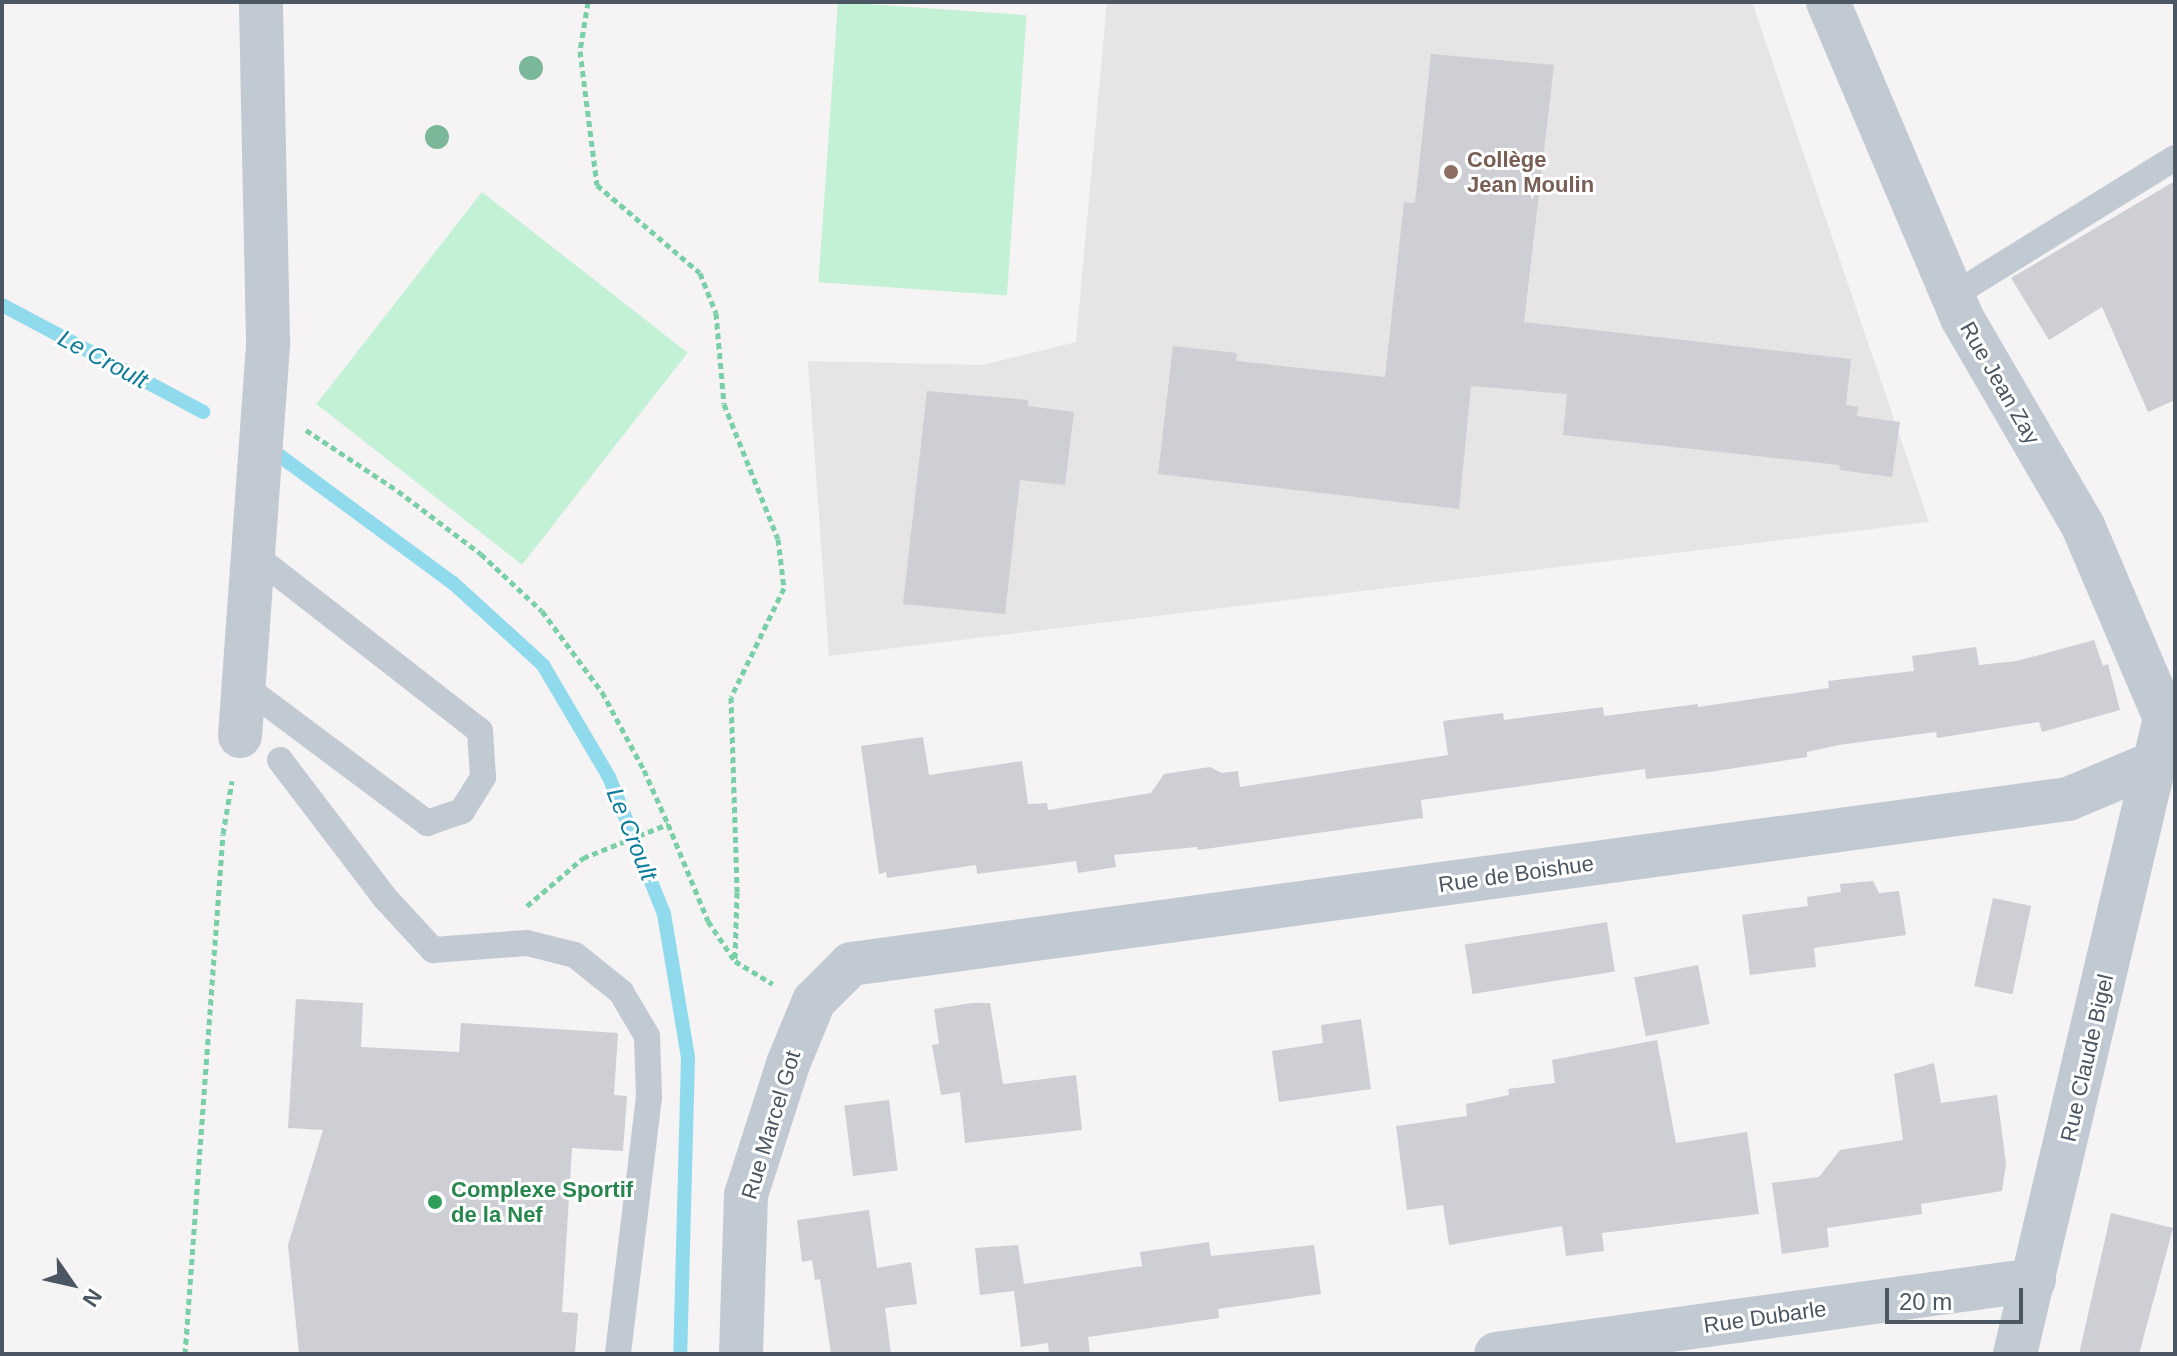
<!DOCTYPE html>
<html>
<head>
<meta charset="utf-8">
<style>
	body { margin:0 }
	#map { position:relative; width:2177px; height:1356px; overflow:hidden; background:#f5f3f3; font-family:Helvetica,sans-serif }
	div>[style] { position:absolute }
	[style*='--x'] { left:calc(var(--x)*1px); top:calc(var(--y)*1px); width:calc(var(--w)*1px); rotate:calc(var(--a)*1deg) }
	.education>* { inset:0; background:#e6e4e5 }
	.green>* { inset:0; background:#c3f1d5; transform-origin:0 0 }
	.stream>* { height:14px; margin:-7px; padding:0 7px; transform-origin:7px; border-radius:7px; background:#90daee }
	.building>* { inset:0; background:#cdcfd5; transform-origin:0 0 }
	.path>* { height:5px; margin-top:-2.5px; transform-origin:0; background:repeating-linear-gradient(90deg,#7ad0a6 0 6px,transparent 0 10px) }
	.lane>* { height:26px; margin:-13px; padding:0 13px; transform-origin:13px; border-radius:13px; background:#c1cad2 }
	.street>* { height:44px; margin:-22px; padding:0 22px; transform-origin:22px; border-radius:22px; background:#c1cad2 }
	.trees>* { width:24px; height:24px; margin:-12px; border-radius:50%; background:#7bb799 }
	.dots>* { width:22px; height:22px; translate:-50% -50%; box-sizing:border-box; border:4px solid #fff; border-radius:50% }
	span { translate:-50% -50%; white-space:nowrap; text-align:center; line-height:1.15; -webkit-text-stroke:6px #fff; paint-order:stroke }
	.education-label { font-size:22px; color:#785e54; font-weight:700 }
	.left { translate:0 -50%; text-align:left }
	.street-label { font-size:22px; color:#4a5661 }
	.leisure-label { font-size:22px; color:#27864d; font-weight:700 }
	.water-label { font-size:24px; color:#0c7c9b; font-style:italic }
	.frame { position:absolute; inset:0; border:4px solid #4a5661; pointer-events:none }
	.north { position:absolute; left:32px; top:1244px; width:80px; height:80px; -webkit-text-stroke:6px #fff; paint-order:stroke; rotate:124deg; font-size:22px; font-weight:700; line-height:32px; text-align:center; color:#4a5661 }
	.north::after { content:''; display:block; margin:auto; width:28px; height:36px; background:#4a5661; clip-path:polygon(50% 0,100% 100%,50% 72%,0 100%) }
	.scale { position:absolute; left:1885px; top:1288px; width:138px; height:36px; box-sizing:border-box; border:4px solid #4a5661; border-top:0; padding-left:10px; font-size:24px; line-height:28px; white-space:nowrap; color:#4a5661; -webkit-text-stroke:6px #fff; paint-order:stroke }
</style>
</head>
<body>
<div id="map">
	<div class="education">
		<div style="clip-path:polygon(1107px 2px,1752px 2px,1929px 522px,829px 656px,808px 361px,982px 365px,1076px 342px)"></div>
	</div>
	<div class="green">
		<div style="left:838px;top:2px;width:189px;height:281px;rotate:4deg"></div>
		<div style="left:482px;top:192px;width:261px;height:269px;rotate:38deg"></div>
	</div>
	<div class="stream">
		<div style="--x:2;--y:305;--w:228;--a:28"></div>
		<div style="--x:280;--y:456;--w:215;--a:36.3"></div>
		<div style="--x:453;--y:583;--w:122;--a:42.3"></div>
		<div style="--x:543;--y:665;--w:130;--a:59.5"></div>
		<div style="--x:609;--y:777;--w:148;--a:68.1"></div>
		<div style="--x:664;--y:914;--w:145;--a:80.5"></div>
		<div style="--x:688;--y:1057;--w:297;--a:91.5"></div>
	</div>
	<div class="building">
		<div style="clip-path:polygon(1431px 54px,1554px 65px,1524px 322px,1851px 359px,1846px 405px,1858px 407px,1857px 416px,1900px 422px,1892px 477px,1840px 470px,1839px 465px,1563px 435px,1567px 394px,1471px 386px,1459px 509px,1158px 474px,1173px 346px,1237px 353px,1236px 361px,1385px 377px,1404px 202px,1415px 203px)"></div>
		<div style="clip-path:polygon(2175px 181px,2175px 400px,2148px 412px,2102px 307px,2049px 340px,2011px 278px)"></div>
		<div style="clip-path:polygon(927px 391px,1028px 400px,1028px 406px,1074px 412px,1065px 485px,1020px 480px,1005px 614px,903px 604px)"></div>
		<div style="clip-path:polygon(2094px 640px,2103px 666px,2108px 664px,2120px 710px,2042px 732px,2039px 722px,1937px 738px,1936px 732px,1839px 745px,1807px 752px,1807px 757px,1709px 772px,1646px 779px,1645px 769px,1421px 800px,1423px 818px,1198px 850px,1197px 847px,1114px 855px,1116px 867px,1078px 873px,1076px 861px,977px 874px,976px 865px,887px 878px,886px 872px,879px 874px,861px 746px,923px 737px,929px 775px,1022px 761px,1028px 804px,1047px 803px,1048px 810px,1151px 793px,1164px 774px,1210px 767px,1222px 773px,1238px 771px,1240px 787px,1448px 755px,1443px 721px,1503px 713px,1504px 720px,1603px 707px,1604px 716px,1698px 704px,1698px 707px,1829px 688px,1828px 681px,1914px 671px,1912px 656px,1976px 647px,1979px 665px,2017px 661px)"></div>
		<div style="clip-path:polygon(1873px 881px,1879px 893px,1899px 891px,1906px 935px,1814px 948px,1816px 967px,1750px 975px,1742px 915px,1808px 906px,1807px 897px,1841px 892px,1840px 884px)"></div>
		<div style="left:1993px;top:898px;width:39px;height:90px;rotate:12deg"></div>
		<div style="left:1607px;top:922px;width:50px;height:144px;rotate:81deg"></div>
		<div style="left:1698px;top:965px;width:60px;height:65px;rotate:79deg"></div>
		<div style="clip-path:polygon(296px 999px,363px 1003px,361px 1047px,459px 1052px,461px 1023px,618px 1033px,614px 1095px,627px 1096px,623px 1151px,572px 1148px,562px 1312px,578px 1313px,575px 1354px,299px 1354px,288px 1245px,323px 1130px,288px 1128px)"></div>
		<div style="clip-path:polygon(972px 1003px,990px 1003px,1003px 1084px,1076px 1075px,1082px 1130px,965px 1143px,960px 1092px,941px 1095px,932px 1045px,939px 1044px,934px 1009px)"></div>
		<div style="clip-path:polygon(1361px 1019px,1371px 1089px,1279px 1102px,1272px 1051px,1323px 1043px,1321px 1025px)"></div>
		<div style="clip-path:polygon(1657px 1040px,1676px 1143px,1747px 1132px,1759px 1214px,1602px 1233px,1604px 1251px,1566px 1256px,1562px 1226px,1449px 1245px,1443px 1205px,1407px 1210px,1396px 1126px,1467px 1116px,1466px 1104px,1509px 1095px,1508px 1089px,1555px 1083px,1552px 1060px)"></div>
		<div style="clip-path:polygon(1934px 1063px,1941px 1103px,1997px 1095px,2006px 1164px,2002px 1191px,1921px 1204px,1922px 1214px,1827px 1228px,1829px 1247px,1782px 1254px,1772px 1183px,1819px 1177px,1840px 1150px,1903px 1140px,1894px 1074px)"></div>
		<div style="left:889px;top:1100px;width:71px;height:45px;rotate:83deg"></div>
		<div style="clip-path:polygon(869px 1210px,877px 1268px,911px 1262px,917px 1304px,885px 1308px,891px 1354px,831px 1354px,820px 1279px,815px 1280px,812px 1260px,802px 1262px,797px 1220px)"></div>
		<div style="clip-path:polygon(2111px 1213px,2173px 1228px,2139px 1354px,2079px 1354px)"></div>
		<div style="clip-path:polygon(1209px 1242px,1211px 1256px,1314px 1245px,1321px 1294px,1218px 1309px,1219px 1318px,1088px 1337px,1090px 1354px,1049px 1354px,1048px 1343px,1021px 1347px,1014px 1291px,980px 1295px,975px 1248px,1018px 1245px,1024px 1284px,1142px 1266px,1140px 1252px)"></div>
	</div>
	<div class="path">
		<div style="--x:588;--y:2;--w:50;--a:99.3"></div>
		<div style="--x:580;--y:51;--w:135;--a:82.8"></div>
		<div style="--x:597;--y:185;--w:135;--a:40.5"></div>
		<div style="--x:700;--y:273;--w:43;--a:68.2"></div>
		<div style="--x:716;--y:313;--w:91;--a:85"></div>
		<div style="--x:724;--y:404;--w:145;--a:68.2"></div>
		<div style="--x:778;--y:539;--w:49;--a:83"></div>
		<div style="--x:784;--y:588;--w:121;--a:115.9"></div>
		<div style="--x:731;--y:697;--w:195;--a:88.2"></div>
		<div style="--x:737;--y:892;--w:69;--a:91.7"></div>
		<div style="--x:306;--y:430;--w:110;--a:33.5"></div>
		<div style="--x:398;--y:491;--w:104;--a:37.2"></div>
		<div style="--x:481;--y:554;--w:83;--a:43.1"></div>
		<div style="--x:542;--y:611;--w:101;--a:53.5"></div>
		<div style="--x:602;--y:692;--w:89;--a:61.7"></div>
		<div style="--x:644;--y:770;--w:59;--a:66"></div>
		<div style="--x:527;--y:906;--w:74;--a:-40.6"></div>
		<div style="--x:583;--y:858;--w:92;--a:-21.8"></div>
		<div style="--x:668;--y:824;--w:105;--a:67.6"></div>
		<div style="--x:708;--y:921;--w:48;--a:56"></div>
		<div style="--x:735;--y:961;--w:44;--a:31.2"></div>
		<div style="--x:185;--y:1354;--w:521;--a:-85.82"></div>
		<div style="--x:223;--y:834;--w:54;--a:-80.4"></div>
	</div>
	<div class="lane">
		<div style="--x:1952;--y:296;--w:262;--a:-31.8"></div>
		<div style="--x:244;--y:686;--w:229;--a:36.8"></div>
		<div style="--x:427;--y:823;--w:37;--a:-19"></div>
		<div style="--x:462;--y:811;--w:40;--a:-58"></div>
		<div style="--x:483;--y:777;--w:46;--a:-93.7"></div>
		<div style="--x:480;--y:731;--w:286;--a:-142.1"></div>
		<div style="--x:280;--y:760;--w:173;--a:52.7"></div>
		<div style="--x:385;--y:898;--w:71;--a:47.3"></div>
		<div style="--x:433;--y:950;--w:94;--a:-4.3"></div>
		<div style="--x:527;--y:943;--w:49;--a:14"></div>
		<div style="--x:575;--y:955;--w:59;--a:38.8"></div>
		<div style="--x:621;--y:992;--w:51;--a:59.4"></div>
		<div style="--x:647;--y:1036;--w:61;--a:88.1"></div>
		<div style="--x:649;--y:1097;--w:259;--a:96.9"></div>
	</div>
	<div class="street">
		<div style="--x:1828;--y:2;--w:343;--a:67"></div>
		<div style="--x:1962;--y:318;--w:241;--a:59.8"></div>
		<div style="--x:2083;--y:526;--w:209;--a:66.9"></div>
		<div style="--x:2165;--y:718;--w:653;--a:103.27"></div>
		<div style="--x:240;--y:736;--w:396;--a:-85.9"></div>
		<div style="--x:268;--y:341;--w:339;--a:-91.2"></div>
		<div style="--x:741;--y:1354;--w:159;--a:-88.2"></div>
		<div style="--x:746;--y:1195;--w:138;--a:-72.2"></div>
		<div style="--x:788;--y:1064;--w:68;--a:-67.6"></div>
		<div style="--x:814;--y:1001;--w:52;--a:-45"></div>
		<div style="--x:851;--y:964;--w:1228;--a:-7.72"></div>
		<div style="--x:2068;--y:799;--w:95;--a:-22.8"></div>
		<div style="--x:2156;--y:762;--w:19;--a:-6"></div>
		<div style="--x:1496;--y:1354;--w:543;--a:-7.83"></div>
	</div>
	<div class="trees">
		<div style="left:531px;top:68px"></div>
		<div style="left:437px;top:137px"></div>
	</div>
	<div class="dots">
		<div style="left:1451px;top:172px;background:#8d6e63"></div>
		<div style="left:435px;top:1202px;background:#2e9e5b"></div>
	</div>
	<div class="education-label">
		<span class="left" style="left:1467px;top:172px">Collège<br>Jean Moulin</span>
	</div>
	<div class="street-label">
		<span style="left:2000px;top:383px;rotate:60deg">Rue Jean Zay</span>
		<span style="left:1516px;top:874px;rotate:-8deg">Rue de Boishue</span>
		<span style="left:2087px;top:1058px;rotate:-77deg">Rue Claude Bigel</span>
		<span style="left:771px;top:1125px;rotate:-73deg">Rue Marcel Got</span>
		<span style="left:1765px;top:1317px;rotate:-8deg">Rue Dubarle</span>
	</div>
	<div class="leisure-label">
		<span class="left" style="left:451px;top:1202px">Complexe Sportif<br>de la Nef</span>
	</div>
	<div class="water-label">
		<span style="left:103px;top:359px;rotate:28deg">Le Croult</span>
		<span style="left:632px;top:834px;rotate:68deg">Le Croult</span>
	</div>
	<div class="frame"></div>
	<div class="north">N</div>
	<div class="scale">20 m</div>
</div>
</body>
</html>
